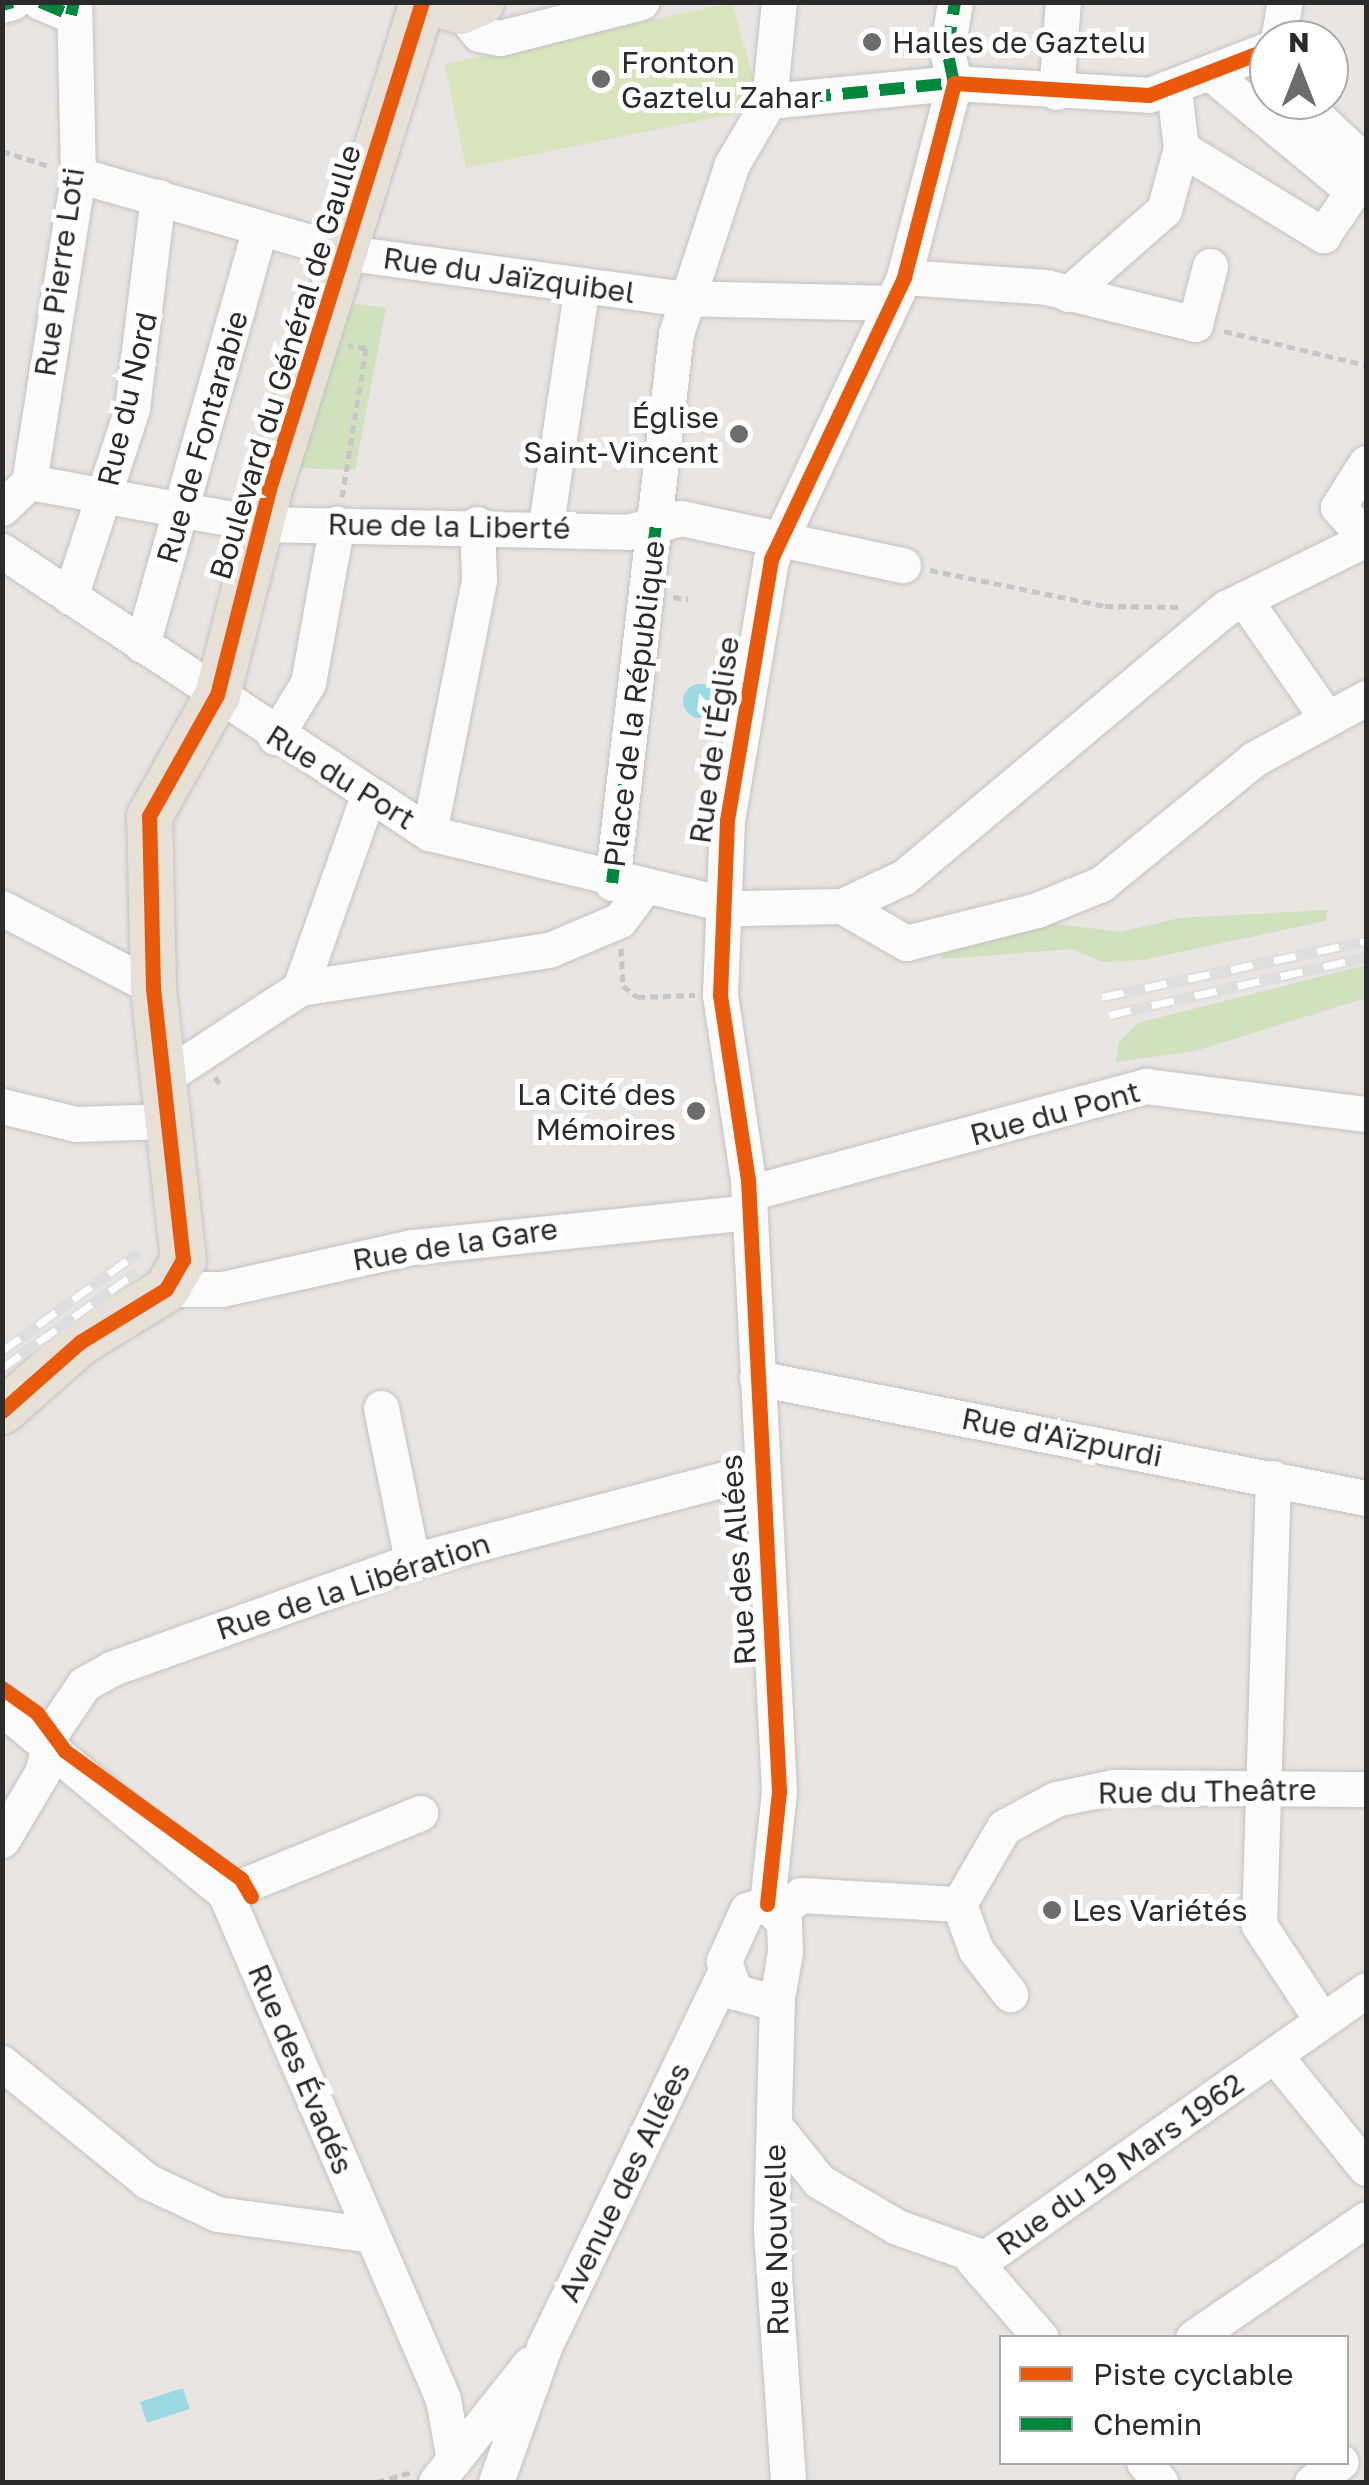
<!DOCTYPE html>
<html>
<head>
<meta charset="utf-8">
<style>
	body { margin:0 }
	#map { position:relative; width:1369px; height:2485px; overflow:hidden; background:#e9e5e2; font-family:"Golos Text",sans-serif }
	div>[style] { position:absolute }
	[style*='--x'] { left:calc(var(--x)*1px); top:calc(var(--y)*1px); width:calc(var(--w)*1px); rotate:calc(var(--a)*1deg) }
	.green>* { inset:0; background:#d0e1be }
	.pitch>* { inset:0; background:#dae4bc }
	.water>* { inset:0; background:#9cdae3; transform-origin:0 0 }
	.round { border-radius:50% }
	.path>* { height:5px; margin-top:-2.5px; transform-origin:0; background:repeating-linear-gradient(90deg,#c6c6c6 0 8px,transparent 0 13px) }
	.roads { filter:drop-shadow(0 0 2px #c3c2c1) drop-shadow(0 0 2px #c3c2c1) }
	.minor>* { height:35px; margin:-17.5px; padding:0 17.5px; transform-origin:17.5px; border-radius:17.5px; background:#fcfbfb }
	.major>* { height:45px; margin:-22.5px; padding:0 22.5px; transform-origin:22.5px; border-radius:22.5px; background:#e6e0d6 }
	.rail>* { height:11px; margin-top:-5.5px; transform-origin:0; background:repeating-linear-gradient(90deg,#fff 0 22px,#dededf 0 44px); box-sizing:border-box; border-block:2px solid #dededf }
	.quiet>* { height:12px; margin-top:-6px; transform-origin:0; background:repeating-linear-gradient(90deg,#00873e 0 25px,transparent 0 37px) }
	.cycleway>* { height:15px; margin:-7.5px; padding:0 7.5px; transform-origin:7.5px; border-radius:7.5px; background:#e8590c }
	.dots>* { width:28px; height:28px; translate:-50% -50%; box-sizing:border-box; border:5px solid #fff; border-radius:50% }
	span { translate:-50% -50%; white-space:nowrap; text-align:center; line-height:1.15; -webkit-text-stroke:10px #fff; paint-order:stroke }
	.poi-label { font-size:30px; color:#2b2b2b }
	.left { translate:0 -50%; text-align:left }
	.right { translate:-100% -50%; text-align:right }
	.street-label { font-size:30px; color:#2b2b2b }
	.frame { position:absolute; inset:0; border:5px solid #2b2b2b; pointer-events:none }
	.legend { position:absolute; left:999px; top:2335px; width:350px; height:130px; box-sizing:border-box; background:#fff; border:2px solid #aaa; margin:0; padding:12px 18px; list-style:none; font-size:30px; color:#2b2b2b }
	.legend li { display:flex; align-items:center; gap:20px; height:50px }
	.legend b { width:50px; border:2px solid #aaa }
	.north { position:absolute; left:1249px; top:20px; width:100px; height:100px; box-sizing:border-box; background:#fff; border:2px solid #aaa; border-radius:50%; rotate:0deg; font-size:28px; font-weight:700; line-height:40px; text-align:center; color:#2b2b2b }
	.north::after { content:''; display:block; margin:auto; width:35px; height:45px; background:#6e6c6b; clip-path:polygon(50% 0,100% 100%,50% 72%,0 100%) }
</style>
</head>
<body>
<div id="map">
	<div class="green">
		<div style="clip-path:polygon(345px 302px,386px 308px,355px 470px,293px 468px)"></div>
		<div style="clip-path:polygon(1327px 910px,1326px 921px,1142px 960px,1102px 962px,1072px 949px,943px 959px,937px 947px,1048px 923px,1121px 932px,1179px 918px)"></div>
		<div style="clip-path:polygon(1366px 965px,1366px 998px,1195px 1051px,1116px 1062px,1119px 1042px,1138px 1023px)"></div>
	</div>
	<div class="pitch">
		<div style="clip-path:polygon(732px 3px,758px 95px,748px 111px,466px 168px,445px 64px)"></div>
	</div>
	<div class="water">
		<div class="round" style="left:683px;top:684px;width:34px;height:34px"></div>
		<div style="left:183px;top:2388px;width:22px;height:45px;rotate:72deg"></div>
	</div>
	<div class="path">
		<div style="--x:2;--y:151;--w:52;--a:17.7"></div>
		<div style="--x:1224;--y:331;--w:146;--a:13.5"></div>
		<div style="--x:342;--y:497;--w:151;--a:-80.8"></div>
		<div style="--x:366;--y:348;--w:18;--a:-171"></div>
		<div style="--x:930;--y:570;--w:179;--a:11.6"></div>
		<div style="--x:1105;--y:606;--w:76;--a:0.8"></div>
		<div style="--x:673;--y:597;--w:15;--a:8"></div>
		<div style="--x:621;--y:948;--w:38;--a:87"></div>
		<div style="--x:623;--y:986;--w:18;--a:38"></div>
		<div style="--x:637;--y:997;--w:58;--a:-2"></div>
		<div style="--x:215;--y:1077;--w:12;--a:55"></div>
		<div style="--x:377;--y:2482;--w:36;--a:-16"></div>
	</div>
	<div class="roads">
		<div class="minor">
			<div style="--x:40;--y:2;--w:34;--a:23"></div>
			<div style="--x:2;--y:5;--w:11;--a:-15"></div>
			<div style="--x:460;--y:11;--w:30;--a:50"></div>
			<div style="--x:479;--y:34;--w:21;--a:11"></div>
			<div style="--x:500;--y:38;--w:146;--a:-14.3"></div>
			<div style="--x:1278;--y:40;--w:39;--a:-80"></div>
			<div style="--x:1056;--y:92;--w:90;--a:-85.6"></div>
			<div style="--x:1299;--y:100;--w:92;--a:43.2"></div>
			<div style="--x:769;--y:101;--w:186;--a:-5.6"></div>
			<div style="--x:954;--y:83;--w:33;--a:-102"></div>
			<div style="--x:947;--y:51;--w:50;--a:-80.7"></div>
			<div style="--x:1181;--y:148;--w:167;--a:31.5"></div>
			<div style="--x:1323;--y:235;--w:53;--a:-55.7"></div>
			<div style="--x:1353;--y:191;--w:180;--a:-140.4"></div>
			<div style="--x:78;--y:175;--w:282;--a:16.1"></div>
			<div style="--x:349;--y:253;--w:331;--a:7.8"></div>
			<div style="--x:677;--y:298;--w:214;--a:1.3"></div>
			<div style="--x:904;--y:277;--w:142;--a:4"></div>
			<div style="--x:1046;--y:287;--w:154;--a:13.9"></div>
			<div style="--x:1195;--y:324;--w:60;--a:-75.5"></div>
			<div style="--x:1068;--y:294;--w:128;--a:-41.2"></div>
			<div style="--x:1164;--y:210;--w:64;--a:-74.7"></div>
			<div style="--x:1181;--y:148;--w:58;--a:-96.9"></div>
			<div style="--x:1366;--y:463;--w:52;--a:122.5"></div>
			<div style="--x:1338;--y:507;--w:42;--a:47.9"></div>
			<div style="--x:29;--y:482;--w:235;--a:10.3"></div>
			<div style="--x:260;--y:524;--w:367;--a:1.2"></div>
			<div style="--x:627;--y:532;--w:56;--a:-14.5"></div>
			<div style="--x:681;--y:518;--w:227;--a:12"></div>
			<div style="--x:29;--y:482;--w:311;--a:-80.9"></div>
			<div style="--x:78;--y:175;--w:173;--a:-91.3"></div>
			<div style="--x:2;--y:508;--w:37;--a:-44"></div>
			<div style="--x:546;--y:524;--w:241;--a:-81.4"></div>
			<div style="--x:2;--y:551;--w:512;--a:33.44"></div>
			<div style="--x:429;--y:833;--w:322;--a:13.5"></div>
			<div style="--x:742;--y:908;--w:100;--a:-1.1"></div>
			<div style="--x:842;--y:906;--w:68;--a:-25.1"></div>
			<div style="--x:904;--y:877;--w:420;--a:-39.9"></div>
			<div style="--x:1226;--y:608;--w:156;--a:-26.2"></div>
			<div style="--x:70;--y:597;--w:199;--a:-71.8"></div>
			<div style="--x:132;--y:408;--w:213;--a:-83"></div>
			<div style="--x:1244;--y:599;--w:140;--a:55.2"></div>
			<div style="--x:142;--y:645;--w:433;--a:-74.2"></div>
			<div style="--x:275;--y:737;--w:63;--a:-58.6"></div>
			<div style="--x:308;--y:683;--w:162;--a:-79.7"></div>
			<div style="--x:429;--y:833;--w:258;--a:-78.8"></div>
			<div style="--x:479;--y:580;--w:56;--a:-92"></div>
			<div style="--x:612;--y:883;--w:553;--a:-83.35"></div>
			<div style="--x:676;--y:334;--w:179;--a:-71.8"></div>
			<div style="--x:732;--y:164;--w:73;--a:-59.6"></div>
			<div style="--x:769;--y:101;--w:100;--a:-84.2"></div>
			<div style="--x:842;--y:906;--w:74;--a:30"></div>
			<div style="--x:906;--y:943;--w:135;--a:-14.1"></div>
			<div style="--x:1037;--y:910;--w:69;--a:-22.1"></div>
			<div style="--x:1101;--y:884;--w:198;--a:-39.2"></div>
			<div style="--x:1254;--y:759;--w:128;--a:-28.6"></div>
			<div style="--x:2;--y:908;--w:170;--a:27.6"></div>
			<div style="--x:300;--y:988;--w:252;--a:-8.7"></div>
			<div style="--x:549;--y:950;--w:77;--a:-22.9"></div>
			<div style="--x:620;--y:920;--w:37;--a:-54"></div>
			<div style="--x:163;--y:1078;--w:164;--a:-33.3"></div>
			<div style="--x:300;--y:988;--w:204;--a:-70.5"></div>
			<div style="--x:2;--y:1106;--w:76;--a:13.7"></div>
			<div style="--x:76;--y:1124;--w:92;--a:-1.9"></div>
			<div style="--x:749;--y:1193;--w:411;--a:-15.1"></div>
			<div style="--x:1146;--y:1086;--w:222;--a:7.3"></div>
			<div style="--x:166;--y:1289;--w:56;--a:0"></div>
			<div style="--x:222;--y:1289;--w:195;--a:-12.5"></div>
			<div style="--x:412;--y:1247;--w:338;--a:-5.9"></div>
			<div style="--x:757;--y:1378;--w:621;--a:11.15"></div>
			<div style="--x:381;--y:1408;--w:156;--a:78.5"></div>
			<div style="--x:1273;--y:1478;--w:447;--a:91.8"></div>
			<div style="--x:1259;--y:1925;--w:113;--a:56.6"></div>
			<div style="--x:2;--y:1708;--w:290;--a:39.7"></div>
			<div style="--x:225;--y:1893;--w:551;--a:66.69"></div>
			<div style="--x:443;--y:2399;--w:62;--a:79.8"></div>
			<div style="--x:2;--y:1840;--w:78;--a:-59.2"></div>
			<div style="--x:42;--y:1773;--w:44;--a:-75.7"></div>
			<div style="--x:53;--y:1730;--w:55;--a:-56"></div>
			<div style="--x:84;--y:1684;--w:33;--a:-29"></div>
			<div style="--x:113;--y:1668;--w:318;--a:-19.7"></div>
			<div style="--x:412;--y:1561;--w:358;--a:-14.7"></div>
			<div style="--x:225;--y:1893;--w:211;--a:-22.3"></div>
			<div style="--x:767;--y:1904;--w:114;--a:-83.9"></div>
			<div style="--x:779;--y:1791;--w:612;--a:-92.9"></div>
			<div style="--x:748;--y:1180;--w:187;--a:-98.6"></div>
			<div style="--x:720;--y:995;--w:175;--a:-87.7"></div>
			<div style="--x:727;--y:820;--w:265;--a:-80.4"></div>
			<div style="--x:771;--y:559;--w:312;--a:-64.7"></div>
			<div style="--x:904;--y:277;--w:200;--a:-75.5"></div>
			<div style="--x:954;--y:83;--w:195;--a:3.5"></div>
			<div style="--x:1149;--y:95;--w:129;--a:-21"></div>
			<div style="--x:767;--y:1904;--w:25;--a:47"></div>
			<div style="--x:784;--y:1922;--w:30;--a:88"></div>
			<div style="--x:785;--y:1952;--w:47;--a:99.9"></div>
			<div style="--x:777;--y:1998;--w:15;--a:176"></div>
			<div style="--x:762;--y:1999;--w:28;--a:-165"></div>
			<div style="--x:735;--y:1992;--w:33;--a:-110"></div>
			<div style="--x:724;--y:1961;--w:56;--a:-65.7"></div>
			<div style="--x:747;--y:1910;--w:21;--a:-17"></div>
			<div style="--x:959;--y:1904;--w:49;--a:69.7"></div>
			<div style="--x:976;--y:1950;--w:56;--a:52.3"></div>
			<div style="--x:780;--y:1911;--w:26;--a:-37"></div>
			<div style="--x:801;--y:1895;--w:158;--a:3.3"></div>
			<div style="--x:959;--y:1904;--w:89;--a:-59.7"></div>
			<div style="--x:1004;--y:1827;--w:59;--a:-28.3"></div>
			<div style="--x:1056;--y:1799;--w:58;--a:-11.9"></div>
			<div style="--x:1113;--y:1787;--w:253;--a:0.5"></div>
			<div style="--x:777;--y:1998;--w:233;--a:91.5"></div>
			<div style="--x:771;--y:2231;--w:252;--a:86.1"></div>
			<div style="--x:1275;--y:2056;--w:144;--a:50.9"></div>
			<div style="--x:2;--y:2063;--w:187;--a:39.1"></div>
			<div style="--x:147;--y:2181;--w:77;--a:25.2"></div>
			<div style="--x:217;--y:2214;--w:156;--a:7.7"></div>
			<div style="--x:774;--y:2125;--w:72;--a:51.2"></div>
			<div style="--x:819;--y:2181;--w:91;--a:30.5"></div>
			<div style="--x:897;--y:2227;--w:93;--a:19.4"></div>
			<div style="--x:985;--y:2258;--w:466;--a:-35.1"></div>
			<div style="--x:973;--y:2260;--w:103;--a:48.9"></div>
			<div style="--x:1193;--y:2338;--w:210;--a:-34.5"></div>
			<div style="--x:1144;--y:2462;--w:26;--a:51"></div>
			<div style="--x:436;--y:2482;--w:151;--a:-51.5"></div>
			<div style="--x:496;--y:2482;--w:143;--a:-70.4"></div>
			<div style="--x:544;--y:2347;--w:412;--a:-64.2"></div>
			<div style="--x:1312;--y:2482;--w:35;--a:-35"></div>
		</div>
		<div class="major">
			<div style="--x:433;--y:2;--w:28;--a:18"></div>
			<div style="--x:460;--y:11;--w:23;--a:-23"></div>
			<div style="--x:2;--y:1411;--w:104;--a:-41.5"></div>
			<div style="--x:80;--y:1342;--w:101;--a:-31.6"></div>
			<div style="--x:166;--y:1289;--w:34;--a:-60"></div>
			<div style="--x:183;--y:1260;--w:275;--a:-96.3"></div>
			<div style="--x:153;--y:987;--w:171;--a:-91.3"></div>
			<div style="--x:149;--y:816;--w:139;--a:-60.7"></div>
			<div style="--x:217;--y:695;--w:212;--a:-75.8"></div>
			<div style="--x:269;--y:489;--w:510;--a:-72.56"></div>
		</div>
	</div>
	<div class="rail">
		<div style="--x:1102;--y:997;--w:270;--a:-12"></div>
		<div style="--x:1109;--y:1015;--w:263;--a:-12.7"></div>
		<div style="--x:2;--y:1351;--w:169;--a:-35.9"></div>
		<div style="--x:2;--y:1368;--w:167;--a:-35.5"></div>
	</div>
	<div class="quiet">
		<div style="--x:40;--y:2;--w:34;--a:23"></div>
		<div style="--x:71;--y:15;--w:13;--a:-77"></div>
		<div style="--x:2;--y:5;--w:11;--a:-15"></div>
		<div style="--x:769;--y:101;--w:186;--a:-5.6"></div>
		<div style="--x:954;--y:83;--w:33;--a:-102"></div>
		<div style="--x:947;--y:51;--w:50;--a:-80.7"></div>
		<div style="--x:612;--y:883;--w:362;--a:-83"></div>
	</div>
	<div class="cycleway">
		<div style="--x:2;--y:1411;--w:104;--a:-41.5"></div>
		<div style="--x:80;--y:1342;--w:101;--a:-31.6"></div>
		<div style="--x:166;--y:1289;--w:34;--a:-60"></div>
		<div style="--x:183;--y:1260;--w:275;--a:-96.3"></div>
		<div style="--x:153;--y:987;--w:171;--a:-91.3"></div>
		<div style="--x:149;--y:816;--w:139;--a:-60.7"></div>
		<div style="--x:217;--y:695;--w:212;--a:-75.8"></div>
		<div style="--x:269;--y:489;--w:510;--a:-72.56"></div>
		<div style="--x:2;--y:1688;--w:43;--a:35.5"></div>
		<div style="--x:37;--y:1713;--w:47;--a:53.6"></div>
		<div style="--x:65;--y:1751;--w:218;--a:36"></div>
		<div style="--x:241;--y:1879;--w:20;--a:60"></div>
		<div style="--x:767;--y:1904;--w:114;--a:-83.9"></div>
		<div style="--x:779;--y:1791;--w:612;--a:-92.9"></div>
		<div style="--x:748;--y:1180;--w:187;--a:-98.6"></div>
		<div style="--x:720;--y:995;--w:175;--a:-87.7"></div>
		<div style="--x:727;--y:820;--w:265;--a:-80.4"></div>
		<div style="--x:771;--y:559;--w:312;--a:-64.7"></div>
		<div style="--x:904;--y:277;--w:200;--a:-75.5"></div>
		<div style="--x:954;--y:83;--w:195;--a:3.5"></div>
		<div style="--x:1149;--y:95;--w:129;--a:-21"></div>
	</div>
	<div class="dots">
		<div style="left:872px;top:42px;background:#6e6c6b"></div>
		<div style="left:601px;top:79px;background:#6e6c6b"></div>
		<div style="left:739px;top:434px;background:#6e6c6b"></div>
		<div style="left:696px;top:1111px;background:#6e6c6b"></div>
		<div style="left:1052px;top:1910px;background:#6e6c6b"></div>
	</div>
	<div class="poi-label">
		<span class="left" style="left:892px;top:42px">Halles de Gaztelu</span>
		<span class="left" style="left:621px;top:79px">Fronton<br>Gaztelu Zahar</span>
		<span class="right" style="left:719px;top:434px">Église<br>Saint-Vincent</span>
		<span class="right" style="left:676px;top:1111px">La Cité des<br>Mémoires</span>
		<span class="left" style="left:1072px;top:1910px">Les Variétés</span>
	</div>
	<div class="street-label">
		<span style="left:59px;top:272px;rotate:-82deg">Rue Pierre Loti</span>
		<span style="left:509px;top:275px;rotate:8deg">Rue du Jaïzquibel</span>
		<span style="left:285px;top:362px;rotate:-73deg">Boulevard du Général de Gaulle</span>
		<span style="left:127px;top:399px;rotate:-77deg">Rue du Nord</span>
		<span style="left:202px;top:437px;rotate:-74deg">Rue de Fontarabie</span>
		<span style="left:449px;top:526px;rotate:1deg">Rue de la Liberté</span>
		<span style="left:634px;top:704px;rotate:-83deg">Place de la République</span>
		<span style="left:714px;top:740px;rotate:-82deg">Rue de l'Église</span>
		<span style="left:341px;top:777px;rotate:32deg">Rue du Port</span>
		<span style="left:1055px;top:1113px;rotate:-15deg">Rue du Pont</span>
		<span style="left:455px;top:1244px;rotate:-9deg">Rue de la Gare</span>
		<span style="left:1062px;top:1437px;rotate:11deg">Rue d'Aïzpurdi</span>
		<span style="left:738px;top:1560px;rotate:-94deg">Rue des Allées</span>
		<span style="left:353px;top:1586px;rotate:-18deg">Rue de la Libération</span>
		<span style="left:1207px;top:1791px;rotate:-1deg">Rue du Theâtre</span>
		<span style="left:301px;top:2069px;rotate:67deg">Rue des Évadés</span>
		<span style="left:1120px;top:2164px;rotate:-35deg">Rue du 19 Mars 1962</span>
		<span style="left:624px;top:2182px;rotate:-64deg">Avenue des Allées</span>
		<span style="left:776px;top:2240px;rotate:-91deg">Rue Nouvelle</span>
	</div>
	<div class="frame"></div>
	<ul class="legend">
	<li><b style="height:12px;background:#e8590c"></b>Piste cyclable</li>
	<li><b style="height:12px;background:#00873e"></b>Chemin</li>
	</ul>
	<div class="north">N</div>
</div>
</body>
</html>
